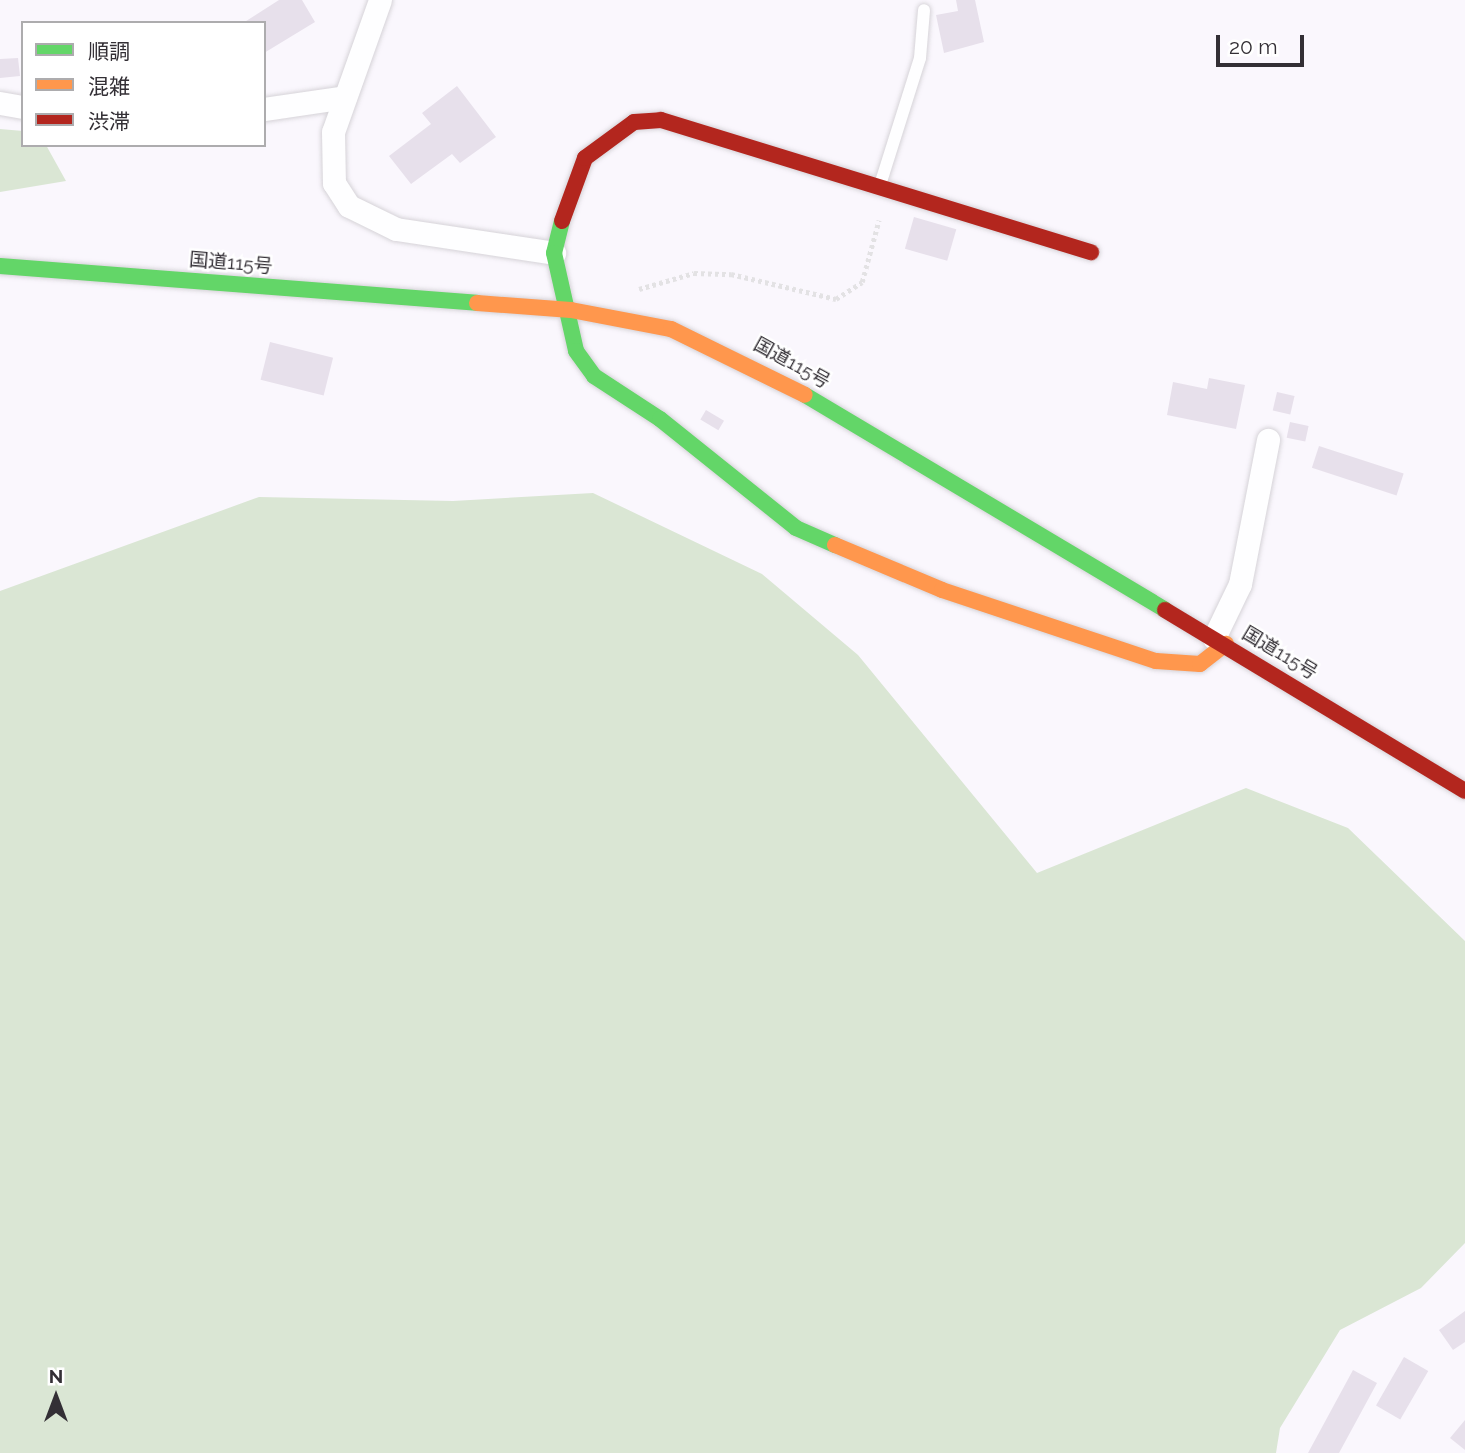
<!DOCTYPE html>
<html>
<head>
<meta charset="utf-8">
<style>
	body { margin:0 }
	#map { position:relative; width:1465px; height:1453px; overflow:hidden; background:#faf7fd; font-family:Raleway,"Noto Sans JP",sans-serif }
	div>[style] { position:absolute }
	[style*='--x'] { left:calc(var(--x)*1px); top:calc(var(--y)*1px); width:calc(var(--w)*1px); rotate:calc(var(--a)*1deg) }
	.green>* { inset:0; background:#dae6d4 }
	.building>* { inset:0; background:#e7e0eb; transform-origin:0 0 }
	.path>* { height:4.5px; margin-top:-2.25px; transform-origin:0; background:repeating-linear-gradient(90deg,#e3e2e4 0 3.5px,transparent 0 7px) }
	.roads { filter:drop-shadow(0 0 2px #d6d3d8) drop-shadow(0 0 2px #d6d3d8) }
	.lane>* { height:12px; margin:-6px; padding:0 6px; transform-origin:6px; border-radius:6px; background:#fefeff }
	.street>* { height:23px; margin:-11.5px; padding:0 11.5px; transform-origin:11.5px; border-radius:11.5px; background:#fefeff }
	.fast>* { height:16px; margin:-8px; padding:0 8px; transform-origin:8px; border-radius:8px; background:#63d668 }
	.slow>* { height:16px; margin:-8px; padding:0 8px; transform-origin:8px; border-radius:8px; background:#ff974d }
	.jam>* { height:16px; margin:-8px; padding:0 8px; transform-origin:8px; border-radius:8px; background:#b3261e }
	span { translate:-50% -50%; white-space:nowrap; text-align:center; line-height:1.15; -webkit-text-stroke:5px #fff; paint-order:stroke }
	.street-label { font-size:19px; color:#332f35 }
	.legend { position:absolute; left:21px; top:21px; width:245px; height:126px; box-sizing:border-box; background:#fff; border:2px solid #adacae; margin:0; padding:9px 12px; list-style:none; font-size:21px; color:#332f35 }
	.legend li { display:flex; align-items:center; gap:14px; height:35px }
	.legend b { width:35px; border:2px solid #adacae }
	.north { position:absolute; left:21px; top:1362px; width:70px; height:70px; -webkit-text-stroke:5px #fff; paint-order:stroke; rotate:0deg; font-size:19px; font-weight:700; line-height:28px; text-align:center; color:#332f35 }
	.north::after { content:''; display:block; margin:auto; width:24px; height:32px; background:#332f35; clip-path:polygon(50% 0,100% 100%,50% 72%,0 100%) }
	.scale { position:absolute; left:1216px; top:35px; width:88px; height:32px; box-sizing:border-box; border:4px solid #332f35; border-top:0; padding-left:9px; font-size:21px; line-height:24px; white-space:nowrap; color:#332f35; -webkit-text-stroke:5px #fff; paint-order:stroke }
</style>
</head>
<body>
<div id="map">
	<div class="green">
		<div style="clip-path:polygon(0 129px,23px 131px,23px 145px,46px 145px,66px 181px,0 192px)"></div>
		<div style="clip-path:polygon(593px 493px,762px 574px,858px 655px,1037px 873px,1246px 788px,1348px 828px,1465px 941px,1465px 1243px,1421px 1288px,1340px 1330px,1280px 1428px,1276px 1453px,0 1453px,0 591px,259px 497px,453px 501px)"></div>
	</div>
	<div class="building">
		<div style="clip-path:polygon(279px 0,302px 0,315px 22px,264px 53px,264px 23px,243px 23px)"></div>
		<div style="clip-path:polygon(956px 0,975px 0,984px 42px,944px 53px,936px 15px,958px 11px)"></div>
		<div style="clip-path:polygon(18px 58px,20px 76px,0 78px,0 59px)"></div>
		<div style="clip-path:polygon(457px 86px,496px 137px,460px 163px,452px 154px,411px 184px,389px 156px,431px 124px,422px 113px)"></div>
		<div style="left:914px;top:217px;width:44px;height:33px;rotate:16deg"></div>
		<div style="left:270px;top:342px;width:65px;height:39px;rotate:14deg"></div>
		<div style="clip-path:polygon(1209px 378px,1245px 385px,1236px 429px,1167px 415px,1173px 382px,1207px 389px)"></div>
		<div style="left:1277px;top:392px;width:18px;height:19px;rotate:13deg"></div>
		<div style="left:706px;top:410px;width:21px;height:11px;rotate:31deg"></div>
		<div style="left:1290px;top:422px;width:19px;height:16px;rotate:12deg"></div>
		<div style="left:1319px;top:446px;width:89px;height:23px;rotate:18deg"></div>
		<div style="clip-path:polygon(1465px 1311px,1465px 1342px,1453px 1350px,1439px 1330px)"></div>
		<div style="left:1404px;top:1357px;width:28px;height:56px;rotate:30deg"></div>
		<div style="clip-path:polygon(1353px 1370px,1377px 1383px,1339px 1453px,1308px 1453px)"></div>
		<div style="clip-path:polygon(1465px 1420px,1465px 1450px,1450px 1438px)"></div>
	</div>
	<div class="path">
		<div style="--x:639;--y:289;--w:57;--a:-16.2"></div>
		<div style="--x:694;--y:273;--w:37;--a:2"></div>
		<div style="--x:731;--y:274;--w:108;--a:13.4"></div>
		<div style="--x:836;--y:299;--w:31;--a:-33"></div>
		<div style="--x:862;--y:282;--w:64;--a:-74.7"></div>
	</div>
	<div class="roads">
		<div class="lane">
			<div style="--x:880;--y:185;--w:133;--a:-72.5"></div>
			<div style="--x:920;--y:58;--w:48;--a:-85.2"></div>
		</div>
		<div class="street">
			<div style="--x:380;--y:0;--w:140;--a:109.6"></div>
			<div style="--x:333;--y:132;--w:51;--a:88.9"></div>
			<div style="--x:334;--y:183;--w:27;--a:57"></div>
			<div style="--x:349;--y:206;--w:52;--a:26.1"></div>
			<div style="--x:396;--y:229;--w:160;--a:8.6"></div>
			<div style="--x:0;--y:103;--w:23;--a:10"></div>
			<div style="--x:264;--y:109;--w:82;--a:-8.4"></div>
			<div style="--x:1214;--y:638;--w:60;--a:-64.3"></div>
			<div style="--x:1240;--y:584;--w:147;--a:-79"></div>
		</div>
		<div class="fast">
			<div style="--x:562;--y:221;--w:33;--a:104"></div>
			<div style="--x:554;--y:253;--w:100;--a:77.3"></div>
			<div style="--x:576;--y:351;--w:31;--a:54"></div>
			<div style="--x:594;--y:376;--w:79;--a:33.1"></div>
			<div style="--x:660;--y:419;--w:174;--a:38.7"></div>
			<div style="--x:796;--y:528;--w:43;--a:23.6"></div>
			<div style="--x:0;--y:266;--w:478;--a:4.4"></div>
			<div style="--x:805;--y:395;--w:419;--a:30.8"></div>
		</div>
		<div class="slow">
			<div style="--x:477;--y:303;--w:94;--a:4.3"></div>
			<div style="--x:571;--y:310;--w:102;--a:10.8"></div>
			<div style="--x:671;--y:329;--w:149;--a:26.2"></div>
			<div style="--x:835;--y:545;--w:116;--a:22.8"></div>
			<div style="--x:942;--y:590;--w:225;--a:18.4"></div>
			<div style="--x:1156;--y:661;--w:44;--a:3.9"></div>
			<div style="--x:1200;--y:664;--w:33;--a:-38"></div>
		</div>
		<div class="jam">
			<div style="--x:562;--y:221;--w:67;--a:-69.9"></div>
			<div style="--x:585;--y:158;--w:61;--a:-36.3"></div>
			<div style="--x:634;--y:122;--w:27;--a:-4"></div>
			<div style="--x:661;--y:120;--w:450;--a:17.1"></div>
			<div style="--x:1165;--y:610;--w:350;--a:31.1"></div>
		</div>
	</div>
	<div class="street-label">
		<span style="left:231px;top:263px;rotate:5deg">国道115号</span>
		<span style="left:792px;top:363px;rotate:29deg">国道115号</span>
		<span style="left:1280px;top:653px;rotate:31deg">国道115号</span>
	</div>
	<ul class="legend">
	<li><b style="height:9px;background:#63d668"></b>順調</li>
	<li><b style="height:9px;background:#ff974d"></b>混雑</li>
	<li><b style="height:9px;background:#b3261e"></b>渋滞</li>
	</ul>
	<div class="north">N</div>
	<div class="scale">20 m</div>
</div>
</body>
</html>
